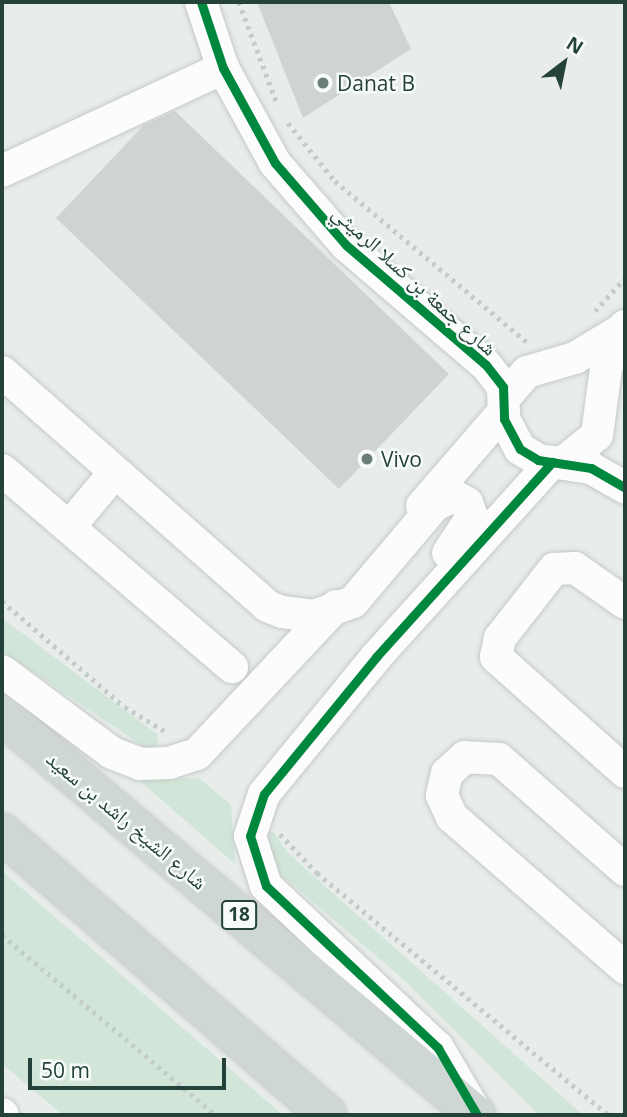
<!DOCTYPE html>
<html>
<head>
<meta charset="utf-8">
<style>
	body { margin:0 }
	#map { position:relative; width:627px; height:1117px; overflow:hidden; background:#e8edeb; font-family:"Open Sans","Noto Naskh Arabic",sans-serif }
	div>[style] { position:absolute }
	[style*='--x'] { left:calc(var(--x)*1px); top:calc(var(--y)*1px); width:calc(var(--w)*1px); rotate:calc(var(--a)*1deg) }
	.green>* { inset:0; background:#d1e6d8 }
	.building>* { inset:0; background:#cfd4d2 }
	.path>* { height:4.5px; margin-top:-2.25px; transform-origin:0; background:repeating-linear-gradient(90deg,#c3ccca 0 3.5px,transparent 0 8.5px) }
	.roads { filter:drop-shadow(0 0 2px #c5cac8) drop-shadow(0 0 2px #c5cac8) }
	.minor>* { height:32px; margin:-16px; padding:0 16px; transform-origin:16px; border-radius:16px; background:#fcfcfc }
	.major>* { height:38px; margin:-19px; padding:0 19px; transform-origin:19px; border-radius:19px; background:#cfd7d5 }
	.cycleway>* { height:9px; margin:-4.5px; padding:0 4.5px; transform-origin:4.5px; border-radius:4.5px; background:#00873e }
	.dots>* { width:19px; height:19px; translate:-50% -50%; box-sizing:border-box; border:4px solid #f7fbf9; border-radius:50% }
	span { translate:-50% -50%; white-space:nowrap; text-align:center; line-height:1.15; -webkit-text-stroke:5px #f7fbf9; paint-order:stroke }
	.shield-label span { padding:2px 5px; background:#f7fbf9; border:2px solid; border-radius:5px; -webkit-text-stroke-width:0 }
	.shield-label { font-size:19px; color:#24423a; font-weight:700 }
	.poi-label { font-size:21px; color:#24423a }
	.left { translate:0 -50%; text-align:left }
	.street-label { font-size:21px; color:#24423a }
	.frame { position:absolute; inset:0; border:4px solid #24423a; pointer-events:none }
	.north { position:absolute; left:529px; top:28px; width:70px; height:70px; -webkit-text-stroke:5px #f7fbf9; paint-order:stroke; rotate:32deg; font-size:19px; font-weight:700; line-height:28px; text-align:center; color:#24423a }
	.north::after { content:''; display:block; margin:auto; width:24px; height:32px; background:#24423a; clip-path:polygon(50% 0,100% 100%,50% 72%,0 100%) }
	.scale { position:absolute; left:28px; top:1058px; width:198px; height:32px; box-sizing:border-box; border:4px solid #24423a; border-top:0; padding-left:9px; font-size:21px; line-height:24px; white-space:nowrap; color:#24423a; -webkit-text-stroke:5px #f7fbf9; paint-order:stroke }
</style>
</head>
<body>
<div id="map">
	<div class="green">
		<div style="clip-path:polygon(2px 618px,157px 734px,158px 746px,146px 748px,2px 651px)"></div>
		<div style="clip-path:polygon(199px 778px,231px 805px,235px 864px,139px 780px)"></div>
		<div style="clip-path:polygon(273px 831px,288px 853px,583px 1115px,539px 1115px,403px 979px,278px 872px,267px 849px,266px 834px)"></div>
		<div style="clip-path:polygon(2px 871px,283px 1115px,63px 1115px,2px 1064px)"></div>
	</div>
	<div class="building">
		<div style="clip-path:polygon(257px 2px,389px 2px,411px 49px,303px 118px)"></div>
		<div style="clip-path:polygon(175px 111px,449px 374px,339px 489px,56px 218px,144px 125px)"></div>
	</div>
	<div class="path">
		<div style="--x:239;--y:2;--w:108;--a:69.4"></div>
		<div style="--x:288;--y:123;--w:75;--a:51"></div>
		<div style="--x:335;--y:181;--w:252;--a:40"></div>
		<div style="--x:595;--y:311;--w:45;--a:-47.7"></div>
		<div style="--x:2;--y:601;--w:162;--a:40.8"></div>
		<div style="--x:125;--y:707;--w:50;--a:31.2"></div>
		<div style="--x:280;--y:834;--w:54;--a:46.5"></div>
		<div style="--x:317;--y:873;--w:379;--a:39.7"></div>
		<div style="--x:2;--y:935;--w:280;--a:40.1"></div>
	</div>
	<div class="roads">
		<div class="minor">
			<div style="--x:201;--y:2;--w:70;--a:71.6"></div>
			<div style="--x:223;--y:68;--w:108;--a:61.3"></div>
			<div style="--x:275;--y:163;--w:108;--a:49.1"></div>
			<div style="--x:346;--y:245;--w:184;--a:40.6"></div>
			<div style="--x:486;--y:365;--w:28;--a:52"></div>
			<div style="--x:503;--y:387;--w:32;--a:88"></div>
			<div style="--x:504;--y:419;--w:34;--a:62"></div>
			<div style="--x:520;--y:449;--w:21;--a:31"></div>
			<div style="--x:538;--y:460;--w:54;--a:8.6"></div>
			<div style="--x:591;--y:468;--w:39;--a:30"></div>
			<div style="--x:2;--y:171;--w:244;--a:-25"></div>
			<div style="--x:2;--y:372;--w:354;--a:41.4"></div>
			<div style="--x:267;--y:606;--w:16;--a:22"></div>
			<div style="--x:282;--y:612;--w:32;--a:7"></div>
			<div style="--x:314;--y:616;--w:41;--a:-19.7"></div>
			<div style="--x:353;--y:602;--w:127;--a:-49.8"></div>
			<div style="--x:435;--y:505;--w:21;--a:-25"></div>
			<div style="--x:454;--y:496;--w:15;--a:28"></div>
			<div style="--x:467;--y:503;--w:15;--a:70"></div>
			<div style="--x:472;--y:517;--w:43;--a:123.7"></div>
			<div style="--x:506;--y:396;--w:32;--a:-49"></div>
			<div style="--x:527;--y:372;--w:50;--a:-16.3"></div>
			<div style="--x:575;--y:358;--w:56;--a:-31.1"></div>
			<div style="--x:565;--y:461;--w:41;--a:-39.1"></div>
			<div style="--x:597;--y:435;--w:68;--a:-82.3"></div>
			<div style="--x:606;--y:368;--w:46;--a:-65.7"></div>
			<div style="--x:2;--y:470;--w:303;--a:40.6"></div>
			<div style="--x:422;--y:506;--w:125;--a:-49.2"></div>
			<div style="--x:70;--y:526;--w:70;--a:-50.2"></div>
			<div style="--x:625;--y:603;--w:61;--a:-145"></div>
			<div style="--x:575;--y:568;--w:21;--a:177"></div>
			<div style="--x:554;--y:569;--w:88;--a:128"></div>
			<div style="--x:500;--y:638;--w:19;--a:102"></div>
			<div style="--x:496;--y:657;--w:173;--a:41.7"></div>
			<div style="--x:2;--y:671;--w:137;--a:36.7"></div>
			<div style="--x:112;--y:753;--w:30;--a:21"></div>
			<div style="--x:140;--y:764;--w:29;--a:-2"></div>
			<div style="--x:169;--y:763;--w:29;--a:-18"></div>
			<div style="--x:197;--y:754;--w:203;--a:-46.8"></div>
			<div style="--x:625;--y:870;--w:168;--a:-138.6"></div>
			<div style="--x:499;--y:759;--w:34;--a:-177"></div>
			<div style="--x:465;--y:757;--w:24;--a:138"></div>
			<div style="--x:447;--y:773;--w:23;--a:103"></div>
			<div style="--x:442;--y:795;--w:24;--a:66"></div>
			<div style="--x:452;--y:817;--w:230;--a:41.1"></div>
			<div style="--x:2;--y:1114;--w:1;--a:45"></div>
			<div style="--x:477;--y:1114;--w:77;--a:-120.6"></div>
			<div style="--x:438;--y:1048;--w:236;--a:-136.7"></div>
			<div style="--x:266;--y:886;--w:52;--a:-107.7"></div>
			<div style="--x:250;--y:836;--w:44;--a:-71.6"></div>
			<div style="--x:264;--y:794;--w:177;--a:-50.7"></div>
			<div style="--x:376;--y:657;--w:263;--a:-47.9"></div>
		</div>
		<div class="major">
			<div style="--x:2;--y:715;--w:620;--a:40.16"></div>
			<div style="--x:2;--y:833;--w:430;--a:40.9"></div>
		</div>
	</div>
	<div class="cycleway">
		<div style="--x:201;--y:2;--w:70;--a:71.6"></div>
		<div style="--x:223;--y:68;--w:108;--a:61.3"></div>
		<div style="--x:275;--y:163;--w:108;--a:49.1"></div>
		<div style="--x:346;--y:245;--w:184;--a:40.6"></div>
		<div style="--x:486;--y:365;--w:28;--a:52"></div>
		<div style="--x:503;--y:387;--w:32;--a:88"></div>
		<div style="--x:504;--y:419;--w:34;--a:62"></div>
		<div style="--x:520;--y:449;--w:21;--a:31"></div>
		<div style="--x:538;--y:460;--w:54;--a:8.6"></div>
		<div style="--x:591;--y:468;--w:39;--a:30"></div>
		<div style="--x:477;--y:1115;--w:78;--a:-120.2"></div>
		<div style="--x:438;--y:1048;--w:236;--a:-136.7"></div>
		<div style="--x:266;--y:886;--w:52;--a:-107.7"></div>
		<div style="--x:250;--y:836;--w:44;--a:-71.6"></div>
		<div style="--x:264;--y:794;--w:177;--a:-50.7"></div>
		<div style="--x:376;--y:657;--w:263;--a:-47.9"></div>
	</div>
	<div class="dots">
		<div style="left:323px;top:83px;background:#697e78"></div>
		<div style="left:367px;top:459px;background:#697e78"></div>
	</div>
	<div class="shield-label">
		<span style="left:239px;top:915px">18</span>
	</div>
	<div class="poi-label">
		<span class="left" style="left:337px;top:83px">Danat B</span>
		<span class="left" style="left:381px;top:459px">Vivo</span>
	</div>
	<div class="street-label">
		<span style="left:415px;top:280px;rotate:42deg">شارع جمعة بن كسلا الرميثي</span>
		<span style="left:127px;top:820px;rotate:40deg">شارع الشيخ راشد بن سعيد</span>
	</div>
	<div class="frame"></div>
	<div class="north">N</div>
	<div class="scale">50 m</div>
</div>
</body>
</html>
